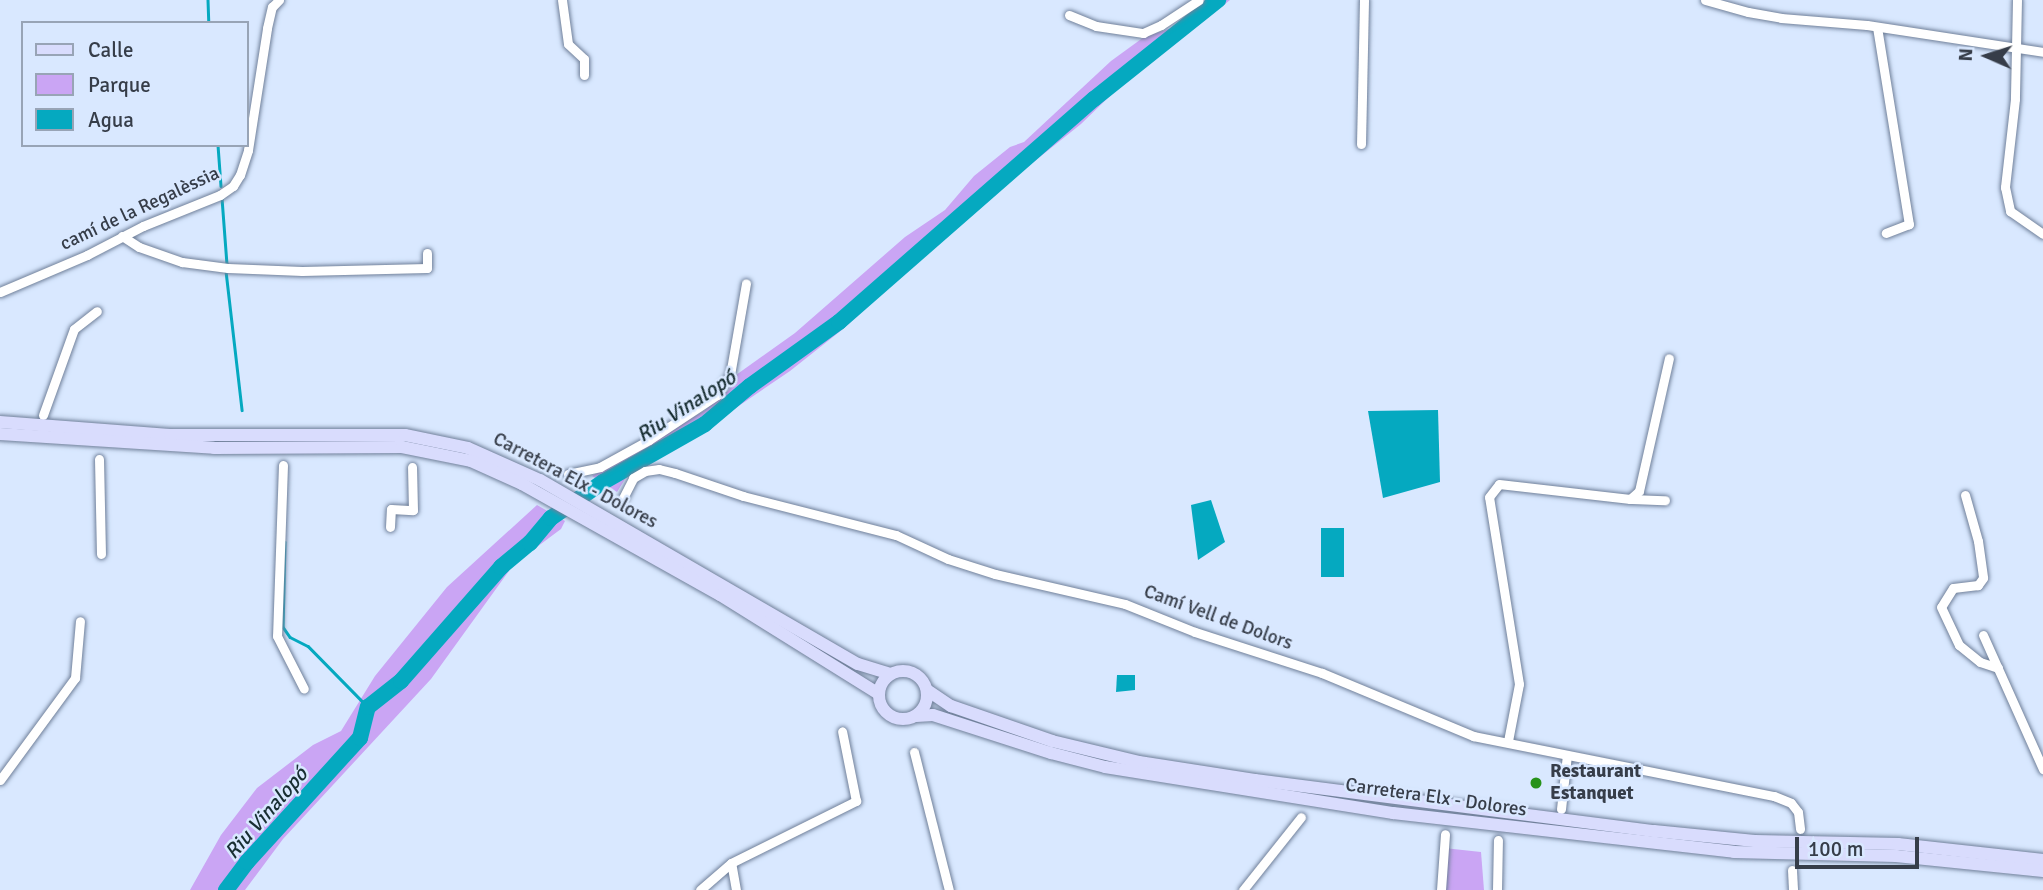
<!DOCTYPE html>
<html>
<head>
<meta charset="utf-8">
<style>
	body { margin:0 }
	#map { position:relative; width:2043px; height:890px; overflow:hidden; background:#d9e8ff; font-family:Signika,sans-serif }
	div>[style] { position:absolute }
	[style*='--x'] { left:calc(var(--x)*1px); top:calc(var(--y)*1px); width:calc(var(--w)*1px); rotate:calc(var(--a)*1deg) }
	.green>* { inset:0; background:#caa5f4 }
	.water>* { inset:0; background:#05a9c0; transform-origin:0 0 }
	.stream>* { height:2.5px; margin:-1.25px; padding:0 1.25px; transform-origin:1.25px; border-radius:1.25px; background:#05a9c0 }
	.river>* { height:16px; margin:-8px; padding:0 8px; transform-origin:8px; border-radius:8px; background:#05a9c0 }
	.roads { filter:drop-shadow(0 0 2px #70809a) drop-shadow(0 0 2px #70809a) }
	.minor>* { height:9px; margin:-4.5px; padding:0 4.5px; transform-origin:4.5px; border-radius:4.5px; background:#fff }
	.major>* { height:12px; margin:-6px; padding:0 6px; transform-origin:6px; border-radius:6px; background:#d9dcfd }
	.major>.ring { margin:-6px; padding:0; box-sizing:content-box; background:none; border:12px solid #d9dcfd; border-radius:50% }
	.dots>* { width:19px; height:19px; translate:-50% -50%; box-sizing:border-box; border:4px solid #d9e8ff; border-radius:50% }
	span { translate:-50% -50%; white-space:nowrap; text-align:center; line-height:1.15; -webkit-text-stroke:5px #d9e8ff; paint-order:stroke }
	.street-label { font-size:19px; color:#363d49 }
	.poi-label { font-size:19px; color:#363d49; font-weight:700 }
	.left { translate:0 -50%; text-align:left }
	.water-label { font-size:21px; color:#182e32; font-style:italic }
	.legend { position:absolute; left:21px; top:21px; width:228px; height:126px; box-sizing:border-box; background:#d9e8ff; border:2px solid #98a4b6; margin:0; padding:9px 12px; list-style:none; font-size:21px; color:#363d49 }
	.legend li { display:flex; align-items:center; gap:14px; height:35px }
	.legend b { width:35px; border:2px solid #98a4b6 }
	.north { position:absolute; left:1952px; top:21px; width:70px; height:70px; -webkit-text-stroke:5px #d9e8ff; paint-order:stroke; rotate:273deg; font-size:19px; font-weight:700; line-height:28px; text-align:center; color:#363d49 }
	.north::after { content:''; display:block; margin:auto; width:24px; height:32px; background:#363d49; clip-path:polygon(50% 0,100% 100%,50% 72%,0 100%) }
	.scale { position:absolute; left:1795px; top:837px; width:124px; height:32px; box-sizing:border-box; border:4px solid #363d49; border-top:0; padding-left:9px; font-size:21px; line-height:24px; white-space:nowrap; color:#363d49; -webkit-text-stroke:5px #d9e8ff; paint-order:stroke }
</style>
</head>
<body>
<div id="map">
	<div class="green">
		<div style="clip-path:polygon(1209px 0,1230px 0,1113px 93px,1081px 124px,986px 200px,843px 329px,790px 371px,693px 437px,627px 476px,617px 492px,592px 476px,704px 411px,729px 390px,736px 375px,795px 333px,905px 237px,945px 210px,974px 176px,1010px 147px,1024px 142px,1111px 61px,1144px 37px,1178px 26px)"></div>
		<div style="clip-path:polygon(537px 505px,565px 521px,561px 529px,514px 564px,431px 679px,283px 839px,245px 890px,190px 890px,221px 835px,257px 788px,313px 745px,341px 731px,375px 676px,447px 587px)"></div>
		<div style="clip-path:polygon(1444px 848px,1481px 852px,1484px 890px,1444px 890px)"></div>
	</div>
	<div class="water">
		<div style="clip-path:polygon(1438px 410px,1440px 482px,1383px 498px,1368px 411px)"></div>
		<div style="clip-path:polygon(1211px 500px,1225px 542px,1198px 560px,1191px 505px)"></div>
		<div style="left:1321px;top:528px;width:23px;height:49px"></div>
		<div style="clip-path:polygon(1117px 675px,1135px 675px,1135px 690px,1116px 692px)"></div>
	</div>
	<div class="stream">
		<div style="--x:208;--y:0;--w:23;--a:88"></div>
		<div style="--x:218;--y:145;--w:41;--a:85.8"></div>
		<div style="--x:222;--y:198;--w:67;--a:85.7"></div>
		<div style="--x:226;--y:271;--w:140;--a:83.4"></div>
		<div style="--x:285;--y:542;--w:85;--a:91.3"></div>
		<div style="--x:283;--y:627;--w:12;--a:55"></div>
		<div style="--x:290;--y:637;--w:20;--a:27"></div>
		<div style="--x:308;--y:646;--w:86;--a:45.5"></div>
	</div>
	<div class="river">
		<div style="--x:226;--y:890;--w:35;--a:-53"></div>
		<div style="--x:247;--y:862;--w:168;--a:-47.7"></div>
		<div style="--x:360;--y:738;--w:32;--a:-76"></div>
		<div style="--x:368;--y:707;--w:42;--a:-38.2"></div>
		<div style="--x:401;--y:681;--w:152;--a:-48.7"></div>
		<div style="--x:501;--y:567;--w:38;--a:-40"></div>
		<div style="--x:530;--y:543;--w:33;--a:-50"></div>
		<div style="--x:551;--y:518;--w:63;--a:-34.7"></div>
		<div style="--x:603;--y:482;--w:117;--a:-29.6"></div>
		<div style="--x:705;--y:424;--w:59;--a:-40.2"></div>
		<div style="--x:750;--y:386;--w:110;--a:-35.7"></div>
		<div style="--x:839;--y:322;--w:339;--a:-41.2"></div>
		<div style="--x:1094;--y:99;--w:159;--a:-38.6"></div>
	</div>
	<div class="roads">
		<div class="minor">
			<div style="--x:562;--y:0;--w:44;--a:82.2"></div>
			<div style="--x:568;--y:44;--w:22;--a:43"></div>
			<div style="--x:584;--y:59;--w:16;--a:90"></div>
			<div style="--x:1705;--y:0;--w:45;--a:15.6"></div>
			<div style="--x:1748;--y:12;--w:34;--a:10"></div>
			<div style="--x:1781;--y:18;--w:86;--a:4.7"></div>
			<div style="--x:1867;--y:25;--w:178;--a:8.7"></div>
			<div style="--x:2017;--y:0;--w:99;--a:91.2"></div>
			<div style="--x:2015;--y:99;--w:89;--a:96.5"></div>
			<div style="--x:2005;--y:187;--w:25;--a:78"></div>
			<div style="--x:2010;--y:211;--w:40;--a:34.9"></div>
			<div style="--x:1069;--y:15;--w:29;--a:22"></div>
			<div style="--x:1096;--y:26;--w:48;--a:8.5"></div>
			<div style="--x:1143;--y:33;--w:20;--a:-24"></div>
			<div style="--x:1161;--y:25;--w:45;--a:-33.3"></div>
			<div style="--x:1877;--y:27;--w:200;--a:80.8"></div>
			<div style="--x:1909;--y:224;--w:25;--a:159"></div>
			<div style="--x:1361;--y:144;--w:144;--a:-88.8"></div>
			<div style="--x:122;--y:236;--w:20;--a:33"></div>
			<div style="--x:139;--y:247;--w:46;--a:19.2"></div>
			<div style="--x:182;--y:262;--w:46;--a:7.4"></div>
			<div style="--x:228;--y:268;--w:74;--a:2.3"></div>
			<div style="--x:302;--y:271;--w:125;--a:-1.4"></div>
			<div style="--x:427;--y:268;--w:15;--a:-90"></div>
			<div style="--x:0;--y:292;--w:95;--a:-23"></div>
			<div style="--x:87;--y:255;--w:63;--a:-27.4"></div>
			<div style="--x:143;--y:226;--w:83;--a:-21.9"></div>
			<div style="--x:220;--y:195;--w:16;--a:-35"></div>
			<div style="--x:233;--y:186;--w:13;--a:-58"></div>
			<div style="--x:240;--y:175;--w:26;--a:-72"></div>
			<div style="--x:248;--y:150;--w:123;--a:-81.1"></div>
			<div style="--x:267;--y:28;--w:22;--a:-77"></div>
			<div style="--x:272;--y:7;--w:10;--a:-45"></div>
			<div style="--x:43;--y:415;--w:91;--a:-70.2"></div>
			<div style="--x:74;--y:329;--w:29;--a:-38"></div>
			<div style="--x:99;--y:459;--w:95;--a:88.8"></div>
			<div style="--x:283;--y:465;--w:171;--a:92"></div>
			<div style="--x:277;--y:636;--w:59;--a:63"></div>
			<div style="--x:568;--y:474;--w:33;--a:-12"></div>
			<div style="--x:600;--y:467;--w:56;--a:-28.9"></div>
			<div style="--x:649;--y:440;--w:82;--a:-33.5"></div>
			<div style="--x:717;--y:395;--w:24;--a:-57"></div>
			<div style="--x:730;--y:375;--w:93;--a:-80.1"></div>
			<div style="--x:1965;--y:495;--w:48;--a:74.2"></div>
			<div style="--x:1978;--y:541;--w:37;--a:82"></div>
			<div style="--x:1983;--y:578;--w:9;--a:126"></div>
			<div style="--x:1978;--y:585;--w:25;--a:173"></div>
			<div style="--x:1953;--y:588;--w:22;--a:122"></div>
			<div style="--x:1941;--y:607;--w:42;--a:64.7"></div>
			<div style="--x:1959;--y:645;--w:27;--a:39"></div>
			<div style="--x:1980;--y:662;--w:19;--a:18"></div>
			<div style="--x:1630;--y:499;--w:35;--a:2"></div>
			<div style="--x:621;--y:502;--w:27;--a:-63"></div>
			<div style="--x:633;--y:478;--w:14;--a:-30"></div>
			<div style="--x:645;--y:471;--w:14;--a:-8"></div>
			<div style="--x:659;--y:469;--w:16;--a:14"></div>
			<div style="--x:675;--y:473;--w:72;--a:18.7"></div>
			<div style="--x:743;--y:496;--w:158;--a:14.3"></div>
			<div style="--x:896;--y:535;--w:57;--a:24.8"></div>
			<div style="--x:948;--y:559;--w:49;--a:17.7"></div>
			<div style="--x:995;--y:574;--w:133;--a:13"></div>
			<div style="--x:1125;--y:604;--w:75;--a:21.8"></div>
			<div style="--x:1195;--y:632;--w:133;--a:17.9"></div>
			<div style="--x:1322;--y:673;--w:164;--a:22.6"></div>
			<div style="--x:1473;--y:736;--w:307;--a:11.3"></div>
			<div style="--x:1774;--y:796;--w:18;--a:22"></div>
			<div style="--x:1791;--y:803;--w:11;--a:52"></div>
			<div style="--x:1798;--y:812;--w:17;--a:83"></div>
			<div style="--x:390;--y:527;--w:18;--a:-87"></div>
			<div style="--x:391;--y:509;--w:22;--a:3"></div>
			<div style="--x:413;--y:510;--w:43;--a:-91.3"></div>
			<div style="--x:1983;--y:635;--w:147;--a:65.9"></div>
			<div style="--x:1508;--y:741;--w:58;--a:-79.1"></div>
			<div style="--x:1519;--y:684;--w:189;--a:-99.1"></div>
			<div style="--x:1489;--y:497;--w:16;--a:-52"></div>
			<div style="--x:1499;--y:484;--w:132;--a:6.5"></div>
			<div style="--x:1630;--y:499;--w:12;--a:-42"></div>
			<div style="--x:1639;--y:491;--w:136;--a:-77.3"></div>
			<div style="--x:914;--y:752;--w:142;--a:75.8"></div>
			<div style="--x:0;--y:780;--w:127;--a:-53.7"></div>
			<div style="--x:75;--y:678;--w:57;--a:-85"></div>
			<div style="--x:1561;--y:809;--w:54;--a:-83.7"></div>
			<div style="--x:1792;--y:870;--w:20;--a:87"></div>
			<div style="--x:700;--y:890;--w:41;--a:-41.1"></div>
			<div style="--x:736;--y:890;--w:27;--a:-100"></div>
			<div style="--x:731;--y:863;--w:140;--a:-26.4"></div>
			<div style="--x:856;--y:801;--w:71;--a:-101.3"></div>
			<div style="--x:1243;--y:890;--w:93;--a:-51.5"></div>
			<div style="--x:1441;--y:890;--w:56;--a:-85.9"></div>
			<div style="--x:1497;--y:890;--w:50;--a:-88.9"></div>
		</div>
		<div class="major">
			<div style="--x:0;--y:422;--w:170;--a:4.4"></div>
			<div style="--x:170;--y:435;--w:235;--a:0"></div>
			<div style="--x:405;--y:435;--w:64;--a:11.7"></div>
			<div style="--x:468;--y:448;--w:79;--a:24"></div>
			<div style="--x:540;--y:480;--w:367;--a:30.1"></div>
			<div style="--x:858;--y:664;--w:34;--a:17"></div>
			<div style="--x:0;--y:434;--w:214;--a:3.7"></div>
			<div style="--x:214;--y:448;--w:188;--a:-0.3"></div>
			<div style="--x:402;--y:447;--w:70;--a:11.5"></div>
			<div style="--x:471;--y:461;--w:56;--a:24.3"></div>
			<div style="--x:522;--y:484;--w:227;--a:29.3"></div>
			<div style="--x:720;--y:595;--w:187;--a:31.9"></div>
			<div class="ring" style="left:879px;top:671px;width:36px;height:36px"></div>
			<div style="--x:927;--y:690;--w:29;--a:34"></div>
			<div style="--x:951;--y:706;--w:107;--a:19.1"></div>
			<div style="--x:1052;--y:741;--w:89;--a:13.6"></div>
			<div style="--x:1139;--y:762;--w:117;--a:8.8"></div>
			<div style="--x:1255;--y:780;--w:402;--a:7.3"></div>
			<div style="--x:1654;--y:831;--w:101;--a:5.7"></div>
			<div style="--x:1755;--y:841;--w:143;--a:1.2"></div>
			<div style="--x:1898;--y:844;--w:146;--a:6.3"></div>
			<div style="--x:916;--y:716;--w:17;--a:-3"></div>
			<div style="--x:933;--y:715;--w:124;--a:17.9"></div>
			<div style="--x:1051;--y:753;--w:56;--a:14.5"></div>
			<div style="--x:1105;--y:767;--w:292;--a:9.1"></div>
			<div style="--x:1393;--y:813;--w:343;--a:6.5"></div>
			<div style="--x:1734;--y:852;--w:162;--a:1.4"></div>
			<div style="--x:1896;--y:856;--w:148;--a:5.8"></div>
		</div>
	</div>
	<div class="dots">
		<div style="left:1536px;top:783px;background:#27921a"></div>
	</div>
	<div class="street-label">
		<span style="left:140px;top:209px;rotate:-25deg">camí de la Regalèssia</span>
		<span style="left:575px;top:481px;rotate:28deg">Carretera Elx - Dolores</span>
		<span style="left:1218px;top:618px;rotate:20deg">Camí Vell de Dolors</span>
		<span style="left:1436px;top:798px;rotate:8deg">Carretera Elx - Dolores</span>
	</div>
	<div class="poi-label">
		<span class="left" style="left:1550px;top:783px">Restaurant<br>Estanquet</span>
	</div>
	<div class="water-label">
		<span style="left:686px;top:406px;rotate:-33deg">Riu Vinalopó</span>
		<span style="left:266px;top:813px;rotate:-49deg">Riu Vinalopó</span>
	</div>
	<ul class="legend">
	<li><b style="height:9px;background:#d9dcfd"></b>Calle</li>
	<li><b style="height:19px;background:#caa5f4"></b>Parque</li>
	<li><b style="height:19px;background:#05a9c0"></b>Agua</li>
	</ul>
	<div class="north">N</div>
	<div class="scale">100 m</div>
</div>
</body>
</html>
